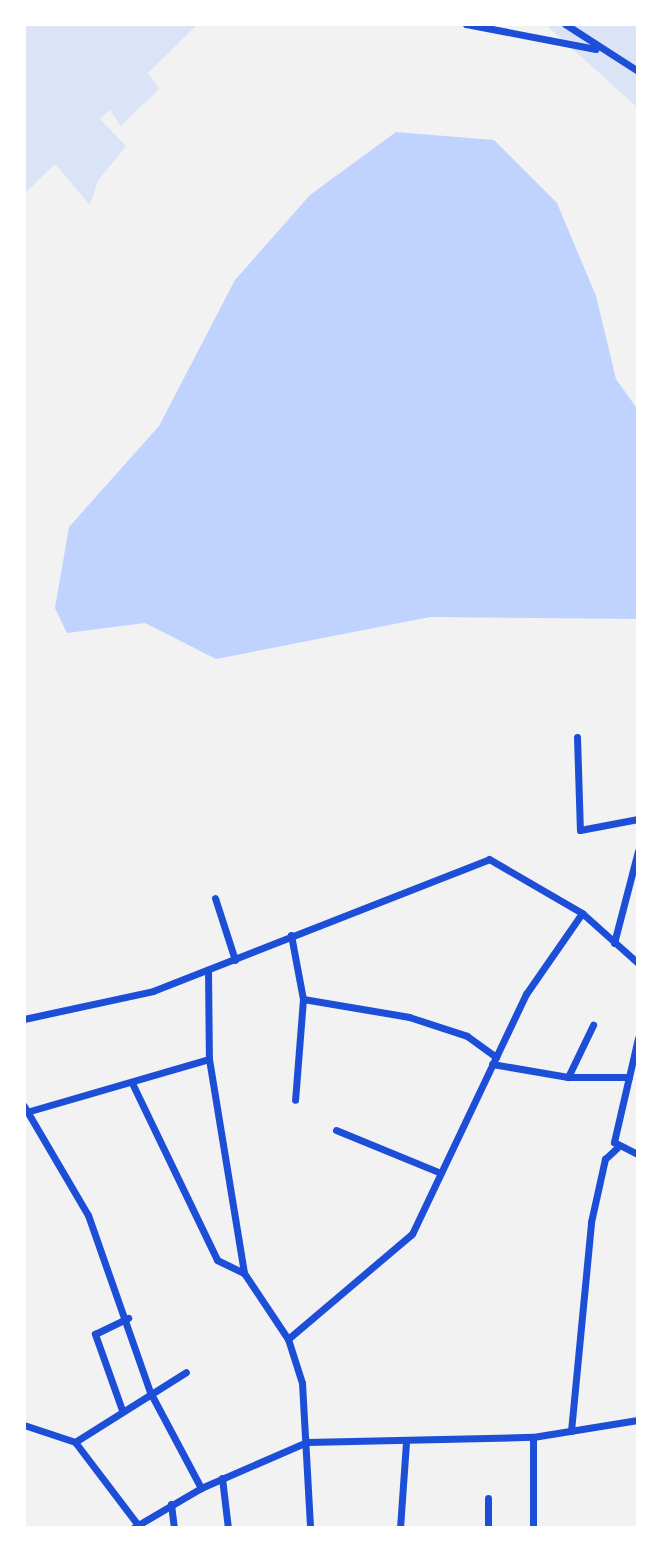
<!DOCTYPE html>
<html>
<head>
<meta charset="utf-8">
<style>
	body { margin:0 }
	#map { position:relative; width:662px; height:1552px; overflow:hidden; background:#f2f2f2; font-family:"Varela Round",sans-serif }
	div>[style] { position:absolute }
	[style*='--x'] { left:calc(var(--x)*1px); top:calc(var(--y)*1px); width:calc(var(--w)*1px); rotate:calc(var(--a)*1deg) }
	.green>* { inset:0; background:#dbe4f7 }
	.water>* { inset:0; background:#bfd3fe }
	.minor>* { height:7px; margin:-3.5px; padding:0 3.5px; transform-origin:3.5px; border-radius:3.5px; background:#1d4ed8 }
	span { translate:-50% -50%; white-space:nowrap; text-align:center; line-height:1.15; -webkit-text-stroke:7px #fff; paint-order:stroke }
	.frame { position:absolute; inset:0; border:26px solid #fff; pointer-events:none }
</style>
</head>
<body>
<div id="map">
	<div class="green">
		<div style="clip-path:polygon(24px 24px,198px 24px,148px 73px,159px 89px,121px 126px,110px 110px,100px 119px,126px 146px,98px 181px,90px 205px,55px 164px,24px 194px)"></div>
		<div style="clip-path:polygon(545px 24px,638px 24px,638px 108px)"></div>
	</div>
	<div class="water">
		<div style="clip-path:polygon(396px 132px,494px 140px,557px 203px,596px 296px,616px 379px,638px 410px,638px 619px,430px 617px,216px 659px,145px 623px,67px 633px,55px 608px,69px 527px,159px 426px,235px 280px,310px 195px)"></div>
	</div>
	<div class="minor">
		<div style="--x:466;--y:24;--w:132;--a:10.9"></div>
		<div style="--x:565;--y:24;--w:87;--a:32.8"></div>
		<div style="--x:577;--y:737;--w:93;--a:88.2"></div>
		<div style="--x:580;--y:830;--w:59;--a:-10.7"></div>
		<div style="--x:215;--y:898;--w:65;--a:72.1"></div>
		<div style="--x:291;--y:935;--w:65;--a:79.4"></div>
		<div style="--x:303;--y:999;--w:101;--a:94.5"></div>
		<div style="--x:614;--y:943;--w:95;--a:-75.4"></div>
		<div style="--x:208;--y:970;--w:89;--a:89.4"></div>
		<div style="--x:303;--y:999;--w:108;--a:9.6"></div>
		<div style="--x:409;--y:1017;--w:61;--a:18.1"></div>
		<div style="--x:467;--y:1036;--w:36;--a:36"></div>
		<div style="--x:24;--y:1019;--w:132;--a:-12.2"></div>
		<div style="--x:153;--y:991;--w:361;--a:-21.4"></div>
		<div style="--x:489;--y:859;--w:108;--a:30.1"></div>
		<div style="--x:582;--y:913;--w:75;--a:41.8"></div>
		<div style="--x:638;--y:1038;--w:107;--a:103"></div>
		<div style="--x:614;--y:1142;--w:27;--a:27"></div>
		<div style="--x:492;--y:1064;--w:77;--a:9.7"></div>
		<div style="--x:568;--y:1077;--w:61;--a:0"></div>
		<div style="--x:568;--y:1077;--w:58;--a:-64.3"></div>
		<div style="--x:132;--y:1083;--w:196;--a:64.3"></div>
		<div style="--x:217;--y:1260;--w:30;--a:26"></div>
		<div style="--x:244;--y:1273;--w:79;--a:56.3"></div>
		<div style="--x:288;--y:1339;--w:46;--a:72.3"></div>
		<div style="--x:302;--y:1383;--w:145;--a:86.8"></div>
		<div style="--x:24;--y:1106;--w:126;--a:59.6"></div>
		<div style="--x:88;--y:1215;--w:188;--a:70.7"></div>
		<div style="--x:150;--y:1392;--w:109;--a:62"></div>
		<div style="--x:30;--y:1111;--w:186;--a:-16.2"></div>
		<div style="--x:209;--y:1059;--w:217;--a:80.7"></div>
		<div style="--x:336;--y:1130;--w:113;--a:22.3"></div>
		<div style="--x:288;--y:1339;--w:162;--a:-40.3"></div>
		<div style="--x:412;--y:1234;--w:266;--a:-64.6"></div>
		<div style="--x:526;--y:994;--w:98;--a:-55.3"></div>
		<div style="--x:122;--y:1410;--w:81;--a:-109.6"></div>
		<div style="--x:95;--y:1334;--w:37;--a:-26"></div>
		<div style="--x:24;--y:1425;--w:54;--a:18.4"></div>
		<div style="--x:75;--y:1442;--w:104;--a:52.8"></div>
		<div style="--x:571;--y:1431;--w:210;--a:-84.5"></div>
		<div style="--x:591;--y:1222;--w:65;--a:-77.5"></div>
		<div style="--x:605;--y:1159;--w:16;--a:-43"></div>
		<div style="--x:533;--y:1437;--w:91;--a:90"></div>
		<div style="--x:75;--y:1442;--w:131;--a:-32.2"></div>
		<div style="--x:222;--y:1478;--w:50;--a:83.2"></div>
		<div style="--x:171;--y:1504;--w:24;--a:83"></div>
		<div style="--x:133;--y:1528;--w:79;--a:-30.5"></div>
		<div style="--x:201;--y:1488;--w:116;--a:-23.5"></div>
		<div style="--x:307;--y:1442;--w:226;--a:-1.3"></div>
		<div style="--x:533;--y:1437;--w:106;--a:-9.2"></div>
		<div style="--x:400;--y:1528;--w:86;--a:-86"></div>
		<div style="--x:488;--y:1528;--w:30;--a:-90"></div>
	</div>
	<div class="frame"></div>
</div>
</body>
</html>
